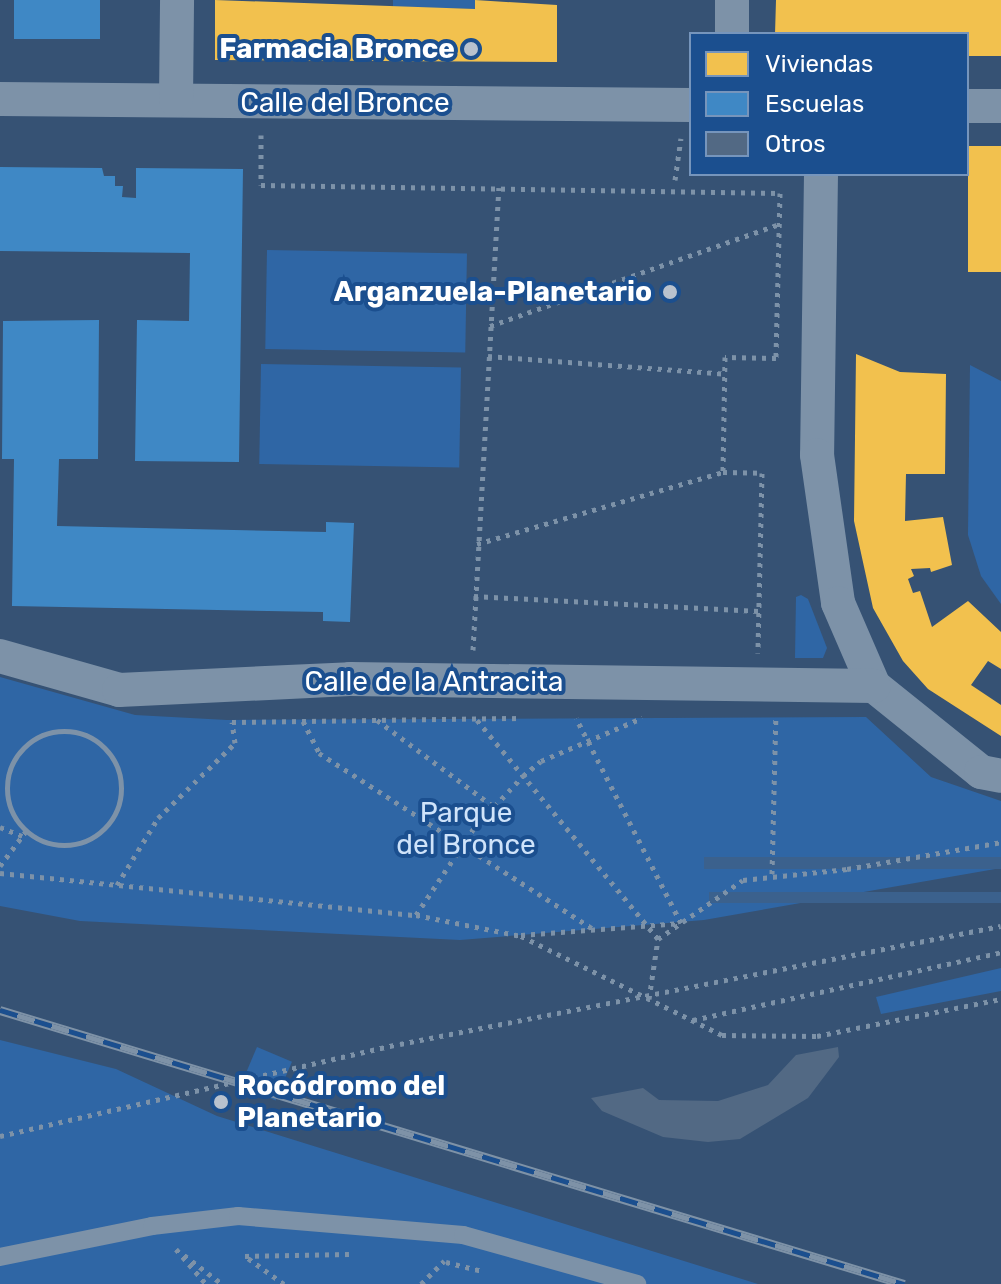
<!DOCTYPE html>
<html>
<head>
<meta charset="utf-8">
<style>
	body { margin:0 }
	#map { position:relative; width:1001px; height:1284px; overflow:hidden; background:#365274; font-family:Rubik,sans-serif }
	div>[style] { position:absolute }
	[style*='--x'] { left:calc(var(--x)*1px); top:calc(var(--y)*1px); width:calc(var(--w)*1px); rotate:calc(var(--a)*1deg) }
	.green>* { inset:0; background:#2f66a5; transform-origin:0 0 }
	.water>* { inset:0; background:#3b618d; transform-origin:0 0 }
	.homes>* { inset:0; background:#f2c14e; transform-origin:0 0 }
	.schools>* { inset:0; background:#3f88c5; transform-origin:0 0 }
	.building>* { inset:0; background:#526984 }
	.path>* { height:5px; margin-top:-2.5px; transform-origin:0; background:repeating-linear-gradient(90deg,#7d92a8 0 4px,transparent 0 10px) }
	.path>.ring { margin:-2.5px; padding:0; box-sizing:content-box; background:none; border:5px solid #7d92a8; border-radius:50% }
	.lane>* { height:18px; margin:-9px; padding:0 9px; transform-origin:9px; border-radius:9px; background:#7d92a8 }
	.street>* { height:34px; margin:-17px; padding:0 17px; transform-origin:17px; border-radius:17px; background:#7d92a8 }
	.rail>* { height:9px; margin-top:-4.5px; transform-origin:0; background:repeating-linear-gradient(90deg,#1b4f8f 0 18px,#7e92a7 0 36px); box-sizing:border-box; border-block:2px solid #7e92a7 }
	.path-bridge>* { height:5px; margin-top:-2.5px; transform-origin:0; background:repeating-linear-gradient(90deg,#7d92a8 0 4px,transparent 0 10px) }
	.dots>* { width:22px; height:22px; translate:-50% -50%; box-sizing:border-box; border:4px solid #1b4f8f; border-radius:50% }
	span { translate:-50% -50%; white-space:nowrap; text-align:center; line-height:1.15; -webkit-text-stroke:8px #1b4f8f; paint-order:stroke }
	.poi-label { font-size:28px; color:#fff; font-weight:700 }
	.right { translate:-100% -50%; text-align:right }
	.left { translate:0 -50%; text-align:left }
	.street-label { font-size:28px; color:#fff }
	.park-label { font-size:28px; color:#cfe3fa }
	.legend { position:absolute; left:689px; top:32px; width:280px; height:144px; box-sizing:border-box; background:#1b4f8f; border:2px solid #7695bc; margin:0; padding:10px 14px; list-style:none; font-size:24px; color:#fff }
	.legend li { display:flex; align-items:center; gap:16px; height:40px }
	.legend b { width:40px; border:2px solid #7695bc }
</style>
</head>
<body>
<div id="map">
	<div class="green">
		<div style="clip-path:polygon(393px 0,475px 0,475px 9px,393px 7px)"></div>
		<div style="left:267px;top:250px;width:200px;height:99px;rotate:1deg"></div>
		<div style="left:261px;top:364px;width:200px;height:100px;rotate:1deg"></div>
		<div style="clip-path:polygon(970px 365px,1001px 381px,1001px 604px,981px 576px,968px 535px)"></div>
		<div style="clip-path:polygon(801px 595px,808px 599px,827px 648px,823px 658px,795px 658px,796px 597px)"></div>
		<div style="clip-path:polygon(0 677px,135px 715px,227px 720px,866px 717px,931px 777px,1001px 801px,1001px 868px,704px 920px,460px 940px,80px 921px,0 906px)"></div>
		<div style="clip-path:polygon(1001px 968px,1001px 991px,881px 1014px,876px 997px)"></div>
		<div style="clip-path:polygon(0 1040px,116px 1069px,217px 1116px,758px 1284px,0 1284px)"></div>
		<div style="left:257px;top:1047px;width:38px;height:42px;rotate:23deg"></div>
	</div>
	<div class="water">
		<div style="left:1001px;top:857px;width:12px;height:297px;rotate:90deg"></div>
		<div style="left:1001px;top:892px;width:11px;height:292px;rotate:90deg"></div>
	</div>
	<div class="homes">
		<div style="clip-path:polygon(215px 0,475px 9px,475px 0,557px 5px,557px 62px,215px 60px)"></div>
		<div style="clip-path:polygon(776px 0,1001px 0,1001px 56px,967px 56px,967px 34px,775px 34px)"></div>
		<div style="left:968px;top:146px;width:33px;height:126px"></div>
		<div style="clip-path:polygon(856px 354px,900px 372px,946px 374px,945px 474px,906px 474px,905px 521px,943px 517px,952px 565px,931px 572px,930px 568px,911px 569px,914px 576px,908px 579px,913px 593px,920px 591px,932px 627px,968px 601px,1001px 632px,1001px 669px,988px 661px,971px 685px,1001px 705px,1001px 736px,928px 689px,903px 661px,873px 608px,854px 521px)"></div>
	</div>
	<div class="schools">
		<div style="left:14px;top:0;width:86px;height:39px"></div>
		<div style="clip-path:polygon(0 167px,102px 168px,104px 176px,115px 176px,115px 186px,123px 186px,122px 197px,136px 198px,136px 168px,243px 169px,239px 462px,135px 461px,137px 320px,189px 321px,190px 253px,0 251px)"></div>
		<div style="clip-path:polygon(99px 320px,98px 459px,59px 459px,57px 526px,326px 532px,326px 522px,354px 523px,350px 622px,323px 621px,323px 612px,12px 606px,14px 459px,2px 459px,3px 321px)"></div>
	</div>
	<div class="building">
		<div style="clip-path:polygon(838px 1047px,839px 1057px,808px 1098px,740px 1139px,708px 1142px,663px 1137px,602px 1111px,591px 1098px,643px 1088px,659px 1100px,718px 1101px,768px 1085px,796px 1055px)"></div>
	</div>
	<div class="path">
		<div style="--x:261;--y:135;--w:50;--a:90"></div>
		<div style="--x:261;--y:185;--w:519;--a:0.88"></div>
		<div style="--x:780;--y:193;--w:165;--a:91.4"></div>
		<div style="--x:776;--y:358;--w:51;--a:-178.9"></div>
		<div style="--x:725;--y:357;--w:115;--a:91"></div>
		<div style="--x:723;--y:472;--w:39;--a:1"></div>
		<div style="--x:762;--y:473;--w:180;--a:91.3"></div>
		<div style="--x:675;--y:180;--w:42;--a:-81.9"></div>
		<div style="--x:490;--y:326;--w:306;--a:-19.4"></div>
		<div style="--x:488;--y:356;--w:238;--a:4.3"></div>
		<div style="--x:477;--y:544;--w:256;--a:-16.3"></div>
		<div style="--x:474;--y:596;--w:285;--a:3"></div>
		<div style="--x:473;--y:650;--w:463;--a:-86.8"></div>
		<div style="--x:377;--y:720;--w:146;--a:36.6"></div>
		<div style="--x:477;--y:720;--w:284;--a:50.4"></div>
		<div style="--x:303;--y:721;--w:36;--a:63"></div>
		<div style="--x:319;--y:753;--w:326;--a:32.7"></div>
		<div style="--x:232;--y:722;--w:287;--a:-0.8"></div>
		<div class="ring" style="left:7px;top:731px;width:109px;height:109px"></div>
		<div style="--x:0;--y:827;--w:24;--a:22"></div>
		<div style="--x:0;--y:866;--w:44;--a:-53.4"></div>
		<div style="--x:0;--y:873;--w:418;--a:5.8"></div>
		<div style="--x:416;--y:915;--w:107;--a:11.3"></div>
		<div style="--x:521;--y:936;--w:224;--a:26.2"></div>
		<div style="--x:722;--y:1035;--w:95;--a:0.6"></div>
		<div style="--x:817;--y:1036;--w:188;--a:-11.4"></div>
		<div style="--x:772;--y:874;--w:159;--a:-88.6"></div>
		<div style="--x:117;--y:885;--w:79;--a:-58.5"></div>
		<div style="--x:158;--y:818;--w:107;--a:-44.2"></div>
		<div style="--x:235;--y:743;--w:21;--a:-98"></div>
		<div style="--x:416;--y:915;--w:105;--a:-56.3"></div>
		<div style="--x:474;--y:828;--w:71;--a:-46.7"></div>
		<div style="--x:523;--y:776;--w:23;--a:-40"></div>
		<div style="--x:541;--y:761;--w:110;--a:-23.1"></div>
		<div style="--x:521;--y:935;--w:160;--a:-4.3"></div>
		<div style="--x:681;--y:923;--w:230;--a:-117.1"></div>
		<div style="--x:649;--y:999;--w:61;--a:-81.5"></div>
		<div style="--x:658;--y:939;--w:103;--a:-34.8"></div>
		<div style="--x:743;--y:880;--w:105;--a:-6"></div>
		<div style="--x:847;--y:869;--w:156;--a:-9.9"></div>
		<div style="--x:693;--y:1020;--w:315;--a:-12.4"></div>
		<div style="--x:176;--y:1249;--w:46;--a:49.4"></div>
		<div style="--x:184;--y:1255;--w:48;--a:37.3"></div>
		<div style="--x:446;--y:1262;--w:38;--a:14"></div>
		<div style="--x:284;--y:1284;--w:48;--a:-144.3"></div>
		<div style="--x:245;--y:1256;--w:104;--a:-1.1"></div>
		<div style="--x:421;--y:1284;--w:33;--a:-45"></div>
	</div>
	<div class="lane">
		<div style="--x:0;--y:1257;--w:155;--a:-11.5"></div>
		<div style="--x:152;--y:1226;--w:87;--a:-6.6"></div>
		<div style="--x:238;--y:1216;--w:226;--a:4.8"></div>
		<div style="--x:463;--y:1235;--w:181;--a:15.7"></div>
	</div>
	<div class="street">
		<div style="--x:732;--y:0;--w:34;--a:90"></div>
		<div style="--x:0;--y:99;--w:691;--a:0.5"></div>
		<div style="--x:176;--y:100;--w:100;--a:-89.4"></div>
		<div style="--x:967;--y:106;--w:34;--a:0"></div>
		<div style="--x:821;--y:174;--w:281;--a:90.8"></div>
		<div style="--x:817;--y:455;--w:149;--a:81.9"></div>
		<div style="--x:838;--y:603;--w:90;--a:66.6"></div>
		<div style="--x:874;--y:686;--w:137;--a:38.8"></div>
		<div style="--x:981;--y:772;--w:20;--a:11"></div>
		<div style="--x:0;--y:656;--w:124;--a:15.9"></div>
		<div style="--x:119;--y:690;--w:231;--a:-2.7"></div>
		<div style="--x:350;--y:679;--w:524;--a:0.77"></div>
	</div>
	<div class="rail">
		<div style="--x:0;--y:1010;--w:945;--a:16.86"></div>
	</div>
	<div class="path-bridge">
		<div style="--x:0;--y:1136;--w:410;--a:-13"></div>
		<div style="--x:400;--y:1044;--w:612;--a:-11.11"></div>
	</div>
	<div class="dots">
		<div style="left:471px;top:49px;background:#b9c2ce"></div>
		<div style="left:670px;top:292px;background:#b9c2ce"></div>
		<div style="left:221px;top:1102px;background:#b9c2ce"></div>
	</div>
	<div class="poi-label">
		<span class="right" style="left:455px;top:49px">Farmacia Bronce</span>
		<span class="right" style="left:652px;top:292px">Arganzuela-Planetario</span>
		<span class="left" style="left:237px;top:1102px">Rocódromo del<br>Planetario</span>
	</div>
	<div class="street-label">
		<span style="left:345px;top:103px">Calle del Bronce</span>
		<span style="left:434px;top:682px">Calle de la Antracita</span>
	</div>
	<div class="park-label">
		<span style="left:466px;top:829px">Parque<br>del Bronce</span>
	</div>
	<ul class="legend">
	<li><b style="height:22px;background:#f2c14e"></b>Viviendas</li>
	<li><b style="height:22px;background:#3f88c5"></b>Escuelas</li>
	<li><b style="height:22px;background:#526984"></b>Otros</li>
	</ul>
</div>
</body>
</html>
